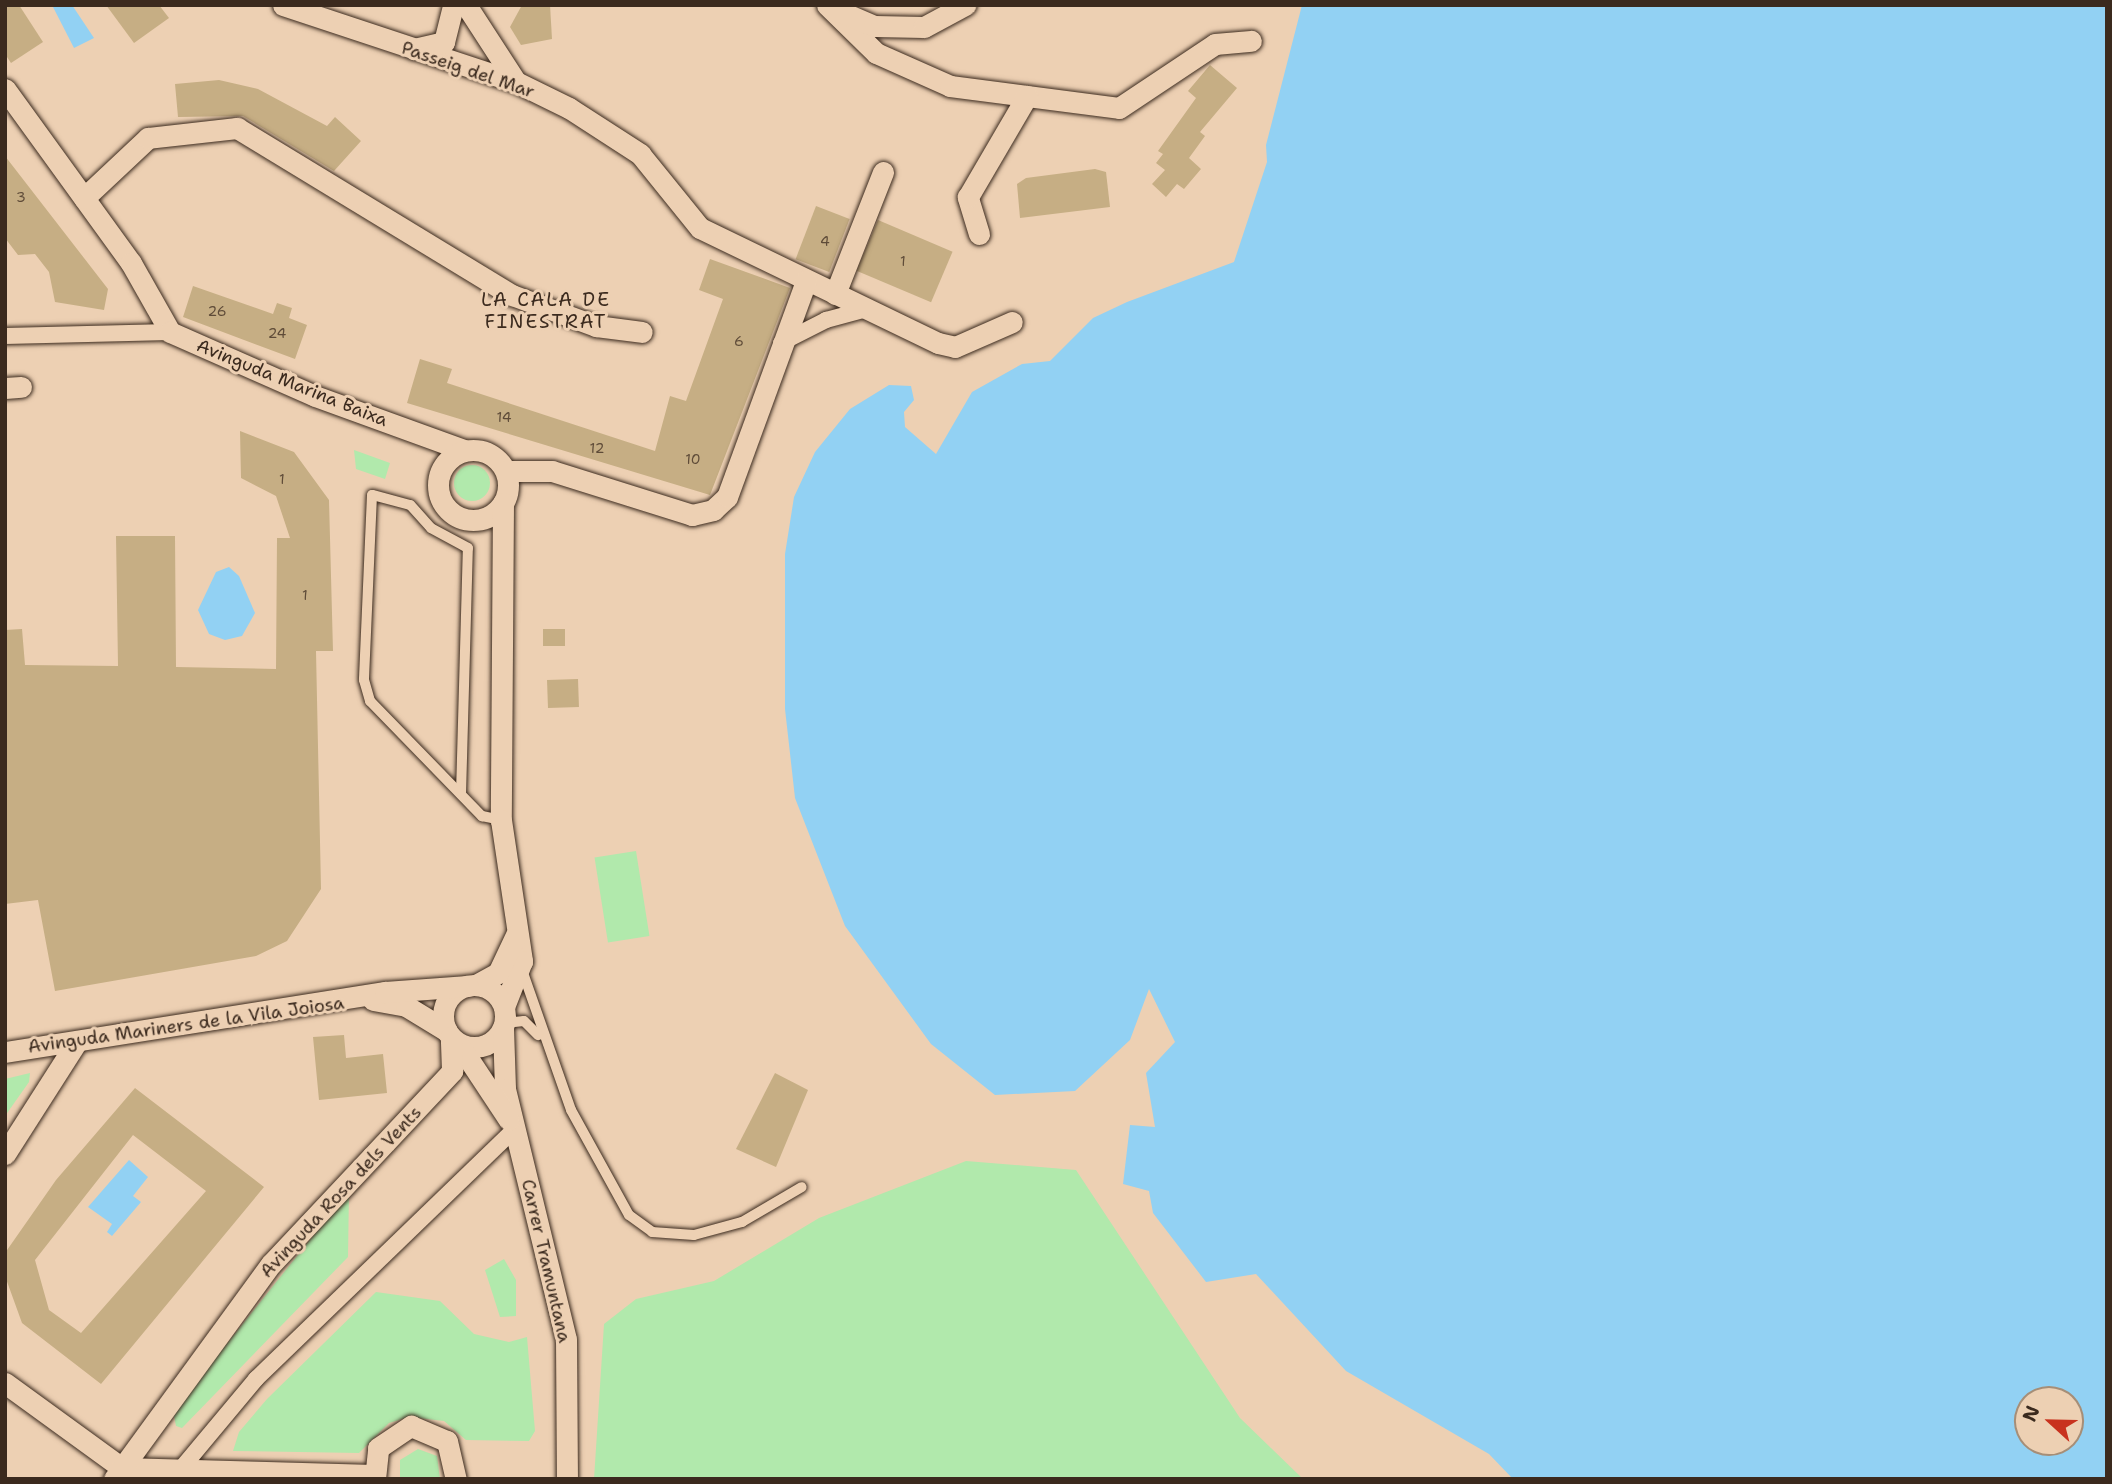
<!DOCTYPE html>
<html>
<head>
<meta charset="utf-8">
<style>
	body { margin:0 }
	#map { position:relative; width:2112px; height:1484px; overflow:hidden; background:#edd0b3; font-family:"Shantell Sans",sans-serif }
	div>[style] { position:absolute }
	[style*='--x'] { left:calc(var(--x)*1px); top:calc(var(--y)*1px); width:calc(var(--w)*1px); rotate:calc(var(--a)*1deg) }
	.green>* { inset:0; background:#b1e9ac; transform-origin:0 0 }
	.round { border-radius:50% }
	.water>* { inset:0; background:#92d1f3 }
	.building>* { inset:0; background:#c6ae84; transform-origin:0 0 }
	.roads { filter:drop-shadow(0 0 2px #3b2a1e) drop-shadow(0 0 2px #3b2a1e) }
	.service>* { height:10px; margin:-5px; padding:0 5px; transform-origin:5px; border-radius:5px; background:#edd0b3 }
	.pedestrian>* { height:16px; margin:-8px; padding:0 8px; transform-origin:8px; border-radius:8px; background:#edd0b3 }
	.minor>* { height:21px; margin:-10.5px; padding:0 10.5px; transform-origin:10.5px; border-radius:10.5px; background:#edd0b3 }
	.minor>.ring { margin:-10.5px; padding:0; box-sizing:content-box; background:none; border:21px solid #edd0b3; border-radius:50% }
	span { translate:-50% -50%; white-space:nowrap; text-align:center; line-height:1.15; -webkit-text-stroke:6px #edd0b3; paint-order:stroke }
	.number-label { font-size:14px; color:#5e4b38 }
	.number-label span { -webkit-text-stroke-width:0 }
	.street-label { font-size:18px; color:#3b2a1e }
	.neighbourhood-label { font-size:19px; color:#3b2a1e; letter-spacing:2px }
	.frame { position:absolute; inset:0; border:7px solid #3b2a1e; pointer-events:none }
	.north { position:absolute; left:2014px; top:1386px; width:70px; height:70px; box-sizing:border-box; background:#edd0b3; border:2px solid #a68e77; border-radius:50%; rotate:292deg; font-size:19px; font-weight:700; line-height:28px; text-align:center; color:#3b2a1e }
	.north::after { content:''; display:block; margin:auto; width:24px; height:32px; background:#c8321e; clip-path:polygon(50% 0,100% 100%,50% 72%,0 100%) }
</style>
</head>
<body>
<div id="map">
	<div class="green">
		<div style="clip-path:polygon(354px 450px,390px 463px,385px 479px,356px 469px)"></div>
		<div class="round" style="left:454px;top:465px;width:36px;height:36px"></div>
		<div style="left:636px;top:851px;width:86px;height:42px;rotate:81deg"></div>
		<div style="clip-path:polygon(30px 1073px,29px 1082px,5px 1116px,5px 1079px)"></div>
		<div style="clip-path:polygon(966px 1161px,1076px 1170px,1240px 1418px,1303px 1479px,594px 1479px,604px 1324px,636px 1299px,714px 1281px,819px 1218px)"></div>
		<div style="clip-path:polygon(349px 1191px,348px 1257px,182px 1428px,176px 1426px,173px 1411px)"></div>
		<div style="clip-path:polygon(504px 1259px,516px 1280px,516px 1316px,500px 1317px,485px 1270px)"></div>
		<div style="clip-path:polygon(376px 1292px,440px 1301px,474px 1334px,509px 1342px,527px 1337px,535px 1431px,529px 1441px,466px 1440px,444px 1421px,409px 1417px,389px 1423px,359px 1453px,233px 1451px,239px 1432px,267px 1399px)"></div>
		<div style="clip-path:polygon(418px 1449px,437px 1456px,440px 1479px,400px 1479px,400px 1460px)"></div>
	</div>
	<div class="water">
		<div style="clip-path:polygon(72px 5px,94px 38px,74px 48px,53px 7px)"></div>
		<div style="clip-path:polygon(evenodd,1302px 5px,2107px 5px,2107px 1479px,1513px 1479px,1489px 1454px,1346px 1371px,1256px 1274px,1206px 1282px,1153px 1213px,1149px 1191px,1123px 1184px,1130px 1125px,1155px 1127px,1146px 1073px,1175px 1042px,1149px 989px,1130px 1040px,1075px 1091px,995px 1095px,931px 1044px,845px 926px,795px 798px,785px 709px,785px 554px,794px 497px,815px 452px,850px 409px,889px 385px,911px 386px,914px 400px,904px 412px,905px 427px,936px 454px,972px 392px,1022px 364px,1050px 361px,1093px 318px,1127px 302px,1234px 262px,1267px 162px,1266px 145px,1302px 5px,2028px 1400px,2070px 1400px,2070px 1442px,2028px 1442px,2028px 1400px)"></div>
		<div style="clip-path:polygon(229px 567px,239px 576px,255px 613px,242px 636px,225px 640px,209px 634px,198px 610px,216px 572px)"></div>
		<div style="clip-path:polygon(129px 1160px,148px 1177px,133px 1196px,141px 1202px,112px 1236px,107px 1232px,112px 1224px,88px 1207px)"></div>
	</div>
	<div class="building">
		<div style="clip-path:polygon(5px 5px,19px 5px,43px 42px,11px 63px,5px 54px)"></div>
		<div style="clip-path:polygon(106px 5px,159px 5px,169px 18px,134px 43px)"></div>
		<div style="clip-path:polygon(522px 5px,550px 5px,552px 39px,521px 45px,510px 27px)"></div>
		<div style="clip-path:polygon(1210px 65px,1237px 88px,1200px 132px,1205px 136px,1189px 158px,1201px 169px,1184px 189px,1177px 184px,1166px 197px,1152px 184px,1165px 170px,1156px 163px,1163px 154px,1158px 151px,1196px 98px,1188px 91px)"></div>
		<div style="clip-path:polygon(219px 80px,258px 89px,327px 126px,335px 117px,361px 141px,334px 171px,243px 116px,178px 117px,175px 84px)"></div>
		<div style="clip-path:polygon(5px 156px,108px 289px,104px 310px,55px 302px,49px 272px,35px 254px,18px 255px,5px 238px)"></div>
		<div style="clip-path:polygon(1095px 169px,1106px 172px,1110px 207px,1020px 218px,1017px 184px,1026px 178px)"></div>
		<div style="left:816px;top:206px;width:36px;height:57px;rotate:21deg"></div>
		<div style="left:878px;top:220px;width:81px;height:55px;rotate:23deg"></div>
		<div style="clip-path:polygon(710px 259px,790px 288px,710px 495px,407px 403px,420px 359px,452px 369px,447px 383px,655px 451px,670px 396px,686px 401px,723px 299px,699px 290px)"></div>
		<div style="clip-path:polygon(193px 286px,273px 314px,277px 303px,292px 308px,289px 318px,307px 325px,295px 359px,183px 317px)"></div>
		<div style="clip-path:polygon(240px 431px,294px 452px,329px 500px,333px 651px,316px 651px,321px 889px,287px 941px,256px 956px,55px 991px,38px 900px,5px 904px,5px 630px,22px 629px,25px 665px,118px 666px,116px 536px,175px 536px,176px 667px,276px 669px,277px 538px,290px 538px,276px 496px,241px 478px)"></div>
		<div style="left:565px;top:629px;width:17px;height:22px;rotate:90deg"></div>
		<div style="left:578px;top:679px;width:28px;height:31px;rotate:88deg"></div>
		<div style="clip-path:polygon(344px 1035px,346px 1058px,383px 1054px,387px 1093px,319px 1100px,313px 1037px)"></div>
		<div style="clip-path:polygon(775px 1073px,808px 1090px,776px 1167px,736px 1149px)"></div>
		<div style="clip-path:polygon(evenodd,135px 1088px,264px 1187px,101px 1384px,22px 1323px,5px 1276px,5px 1253px,56px 1180px,135px 1088px,133px 1135px,206px 1191px,81px 1333px,49px 1310px,35px 1260px,133px 1135px)"></div>
	</div>
	<div class="roads">
		<div class="service">
			<div style="--x:461;--y:794;--w:246;--a:-88.4"></div>
			<div style="--x:468;--y:548;--w:42;--a:-151.6"></div>
			<div style="--x:431;--y:528;--w:31;--a:-132"></div>
			<div style="--x:410;--y:505;--w:39;--a:-165"></div>
			<div style="--x:372;--y:495;--w:185;--a:92.5"></div>
			<div style="--x:364;--y:680;--w:22;--a:74"></div>
			<div style="--x:370;--y:701;--w:161;--a:45.8"></div>
			<div style="--x:482;--y:816;--w:19;--a:12"></div>
			<div style="--x:522;--y:970;--w:148;--a:70.7"></div>
			<div style="--x:571;--y:1110;--w:120;--a:61.1"></div>
			<div style="--x:629;--y:1215;--w:29;--a:36"></div>
			<div style="--x:652;--y:1232;--w:42;--a:4.1"></div>
			<div style="--x:694;--y:1235;--w:50;--a:-15.2"></div>
			<div style="--x:742;--y:1222;--w:69;--a:-30.3"></div>
			<div style="--x:505;--y:1023;--w:19;--a:-6"></div>
			<div style="--x:524;--y:1021;--w:20;--a:45"></div>
		</div>
		<div class="pedestrian">
			<div style="--x:5;--y:336;--w:165;--a:-1.4"></div>
			<div style="--x:781;--y:343;--w:51;--a:-27.1"></div>
			<div style="--x:826;--y:320;--w:42;--a:-15"></div>
			<div style="--x:180;--y:1470;--w:119;--a:-50.1"></div>
			<div style="--x:256;--y:1379;--w:360;--a:-44"></div>
		</div>
		<div class="minor">
			<div style="--x:283;--y:5;--w:245;--a:18.3"></div>
			<div style="--x:516;--y:82;--w:59;--a:26.1"></div>
			<div style="--x:569;--y:108;--w:85;--a:32.9"></div>
			<div style="--x:640;--y:154;--w:95;--a:51"></div>
			<div style="--x:700;--y:228;--w:264;--a:25.8"></div>
			<div style="--x:938;--y:343;--w:17;--a:13"></div>
			<div style="--x:955;--y:347;--w:62;--a:-23.7"></div>
			<div style="--x:466;--y:5;--w:92;--a:57"></div>
			<div style="--x:827;--y:5;--w:69;--a:44.4"></div>
			<div style="--x:876;--y:53;--w:81;--a:24"></div>
			<div style="--x:950;--y:86;--w:170;--a:7.4"></div>
			<div style="--x:1119;--y:108;--w:115;--a:-33.7"></div>
			<div style="--x:1215;--y:44;--w:36;--a:-5"></div>
			<div style="--x:839;--y:11;--w:38;--a:23"></div>
			<div style="--x:874;--y:26;--w:50;--a:1.1"></div>
			<div style="--x:924;--y:27;--w:47;--a:-28.2"></div>
			<div style="--x:414;--y:49;--w:31;--a:-13"></div>
			<div style="--x:444;--y:42;--w:38;--a:-76"></div>
			<div style="--x:5;--y:89;--w:215;--a:54.1"></div>
			<div style="--x:131;--y:263;--w:79;--a:60.5"></div>
			<div style="--x:170;--y:332;--w:158;--a:23.8"></div>
			<div style="--x:315;--y:396;--w:158;--a:19.9"></div>
			<div style="--x:84;--y:198;--w:88;--a:-43.2"></div>
			<div style="--x:148;--y:138;--w:90;--a:-6.4"></div>
			<div style="--x:237;--y:128;--w:322;--a:31.3"></div>
			<div style="--x:512;--y:295;--w:90;--a:20.3"></div>
			<div style="--x:596;--y:326;--w:46;--a:7.4"></div>
			<div style="--x:979;--y:234;--w:39;--a:-107"></div>
			<div style="--x:968;--y:197;--w:117;--a:-59.7"></div>
			<div style="--x:835;--y:294;--w:131;--a:-68.5"></div>
			<div style="--x:5;--y:388;--w:16;--a:-4"></div>
			<div class="ring" style="left:438px;top:450px;width:49px;height:49px"></div>
			<div style="--x:506;--y:471;--w:46;--a:0"></div>
			<div style="--x:552;--y:471;--w:147;--a:17.4"></div>
			<div style="--x:692;--y:515;--w:22;--a:-13"></div>
			<div style="--x:713;--y:510;--w:19;--a:-43"></div>
			<div style="--x:727;--y:497;--w:230;--a:-69.9"></div>
			<div style="--x:503;--y:503;--w:317;--a:90.4"></div>
			<div style="--x:501;--y:820;--w:143;--a:81.5"></div>
			<div style="--x:522;--y:961;--w:49;--a:111.4"></div>
			<div style="--x:476;--y:985;--w:25;--a:-29"></div>
			<div style="--x:498;--y:973;--w:42;--a:-64.7"></div>
			<div class="ring" style="left:443px;top:985px;width:41px;height:41px"></div>
			<div style="--x:373;--y:1000;--w:34;--a:10"></div>
			<div style="--x:406;--y:1006;--w:48;--a:31.4"></div>
			<div style="--x:503;--y:1028;--w:61;--a:88.1"></div>
			<div style="--x:505;--y:1089;--w:257;--a:76.3"></div>
			<div style="--x:566;--y:1339;--w:140;--a:89.6"></div>
			<div style="--x:458;--y:1043;--w:92;--a:56.5"></div>
			<div style="--x:5;--y:1052;--w:385;--a:-9"></div>
			<div style="--x:385;--y:992;--w:83;--a:-4.1"></div>
			<div style="--x:5;--y:1154;--w:132;--a:-57.4"></div>
			<div style="--x:5;--y:1383;--w:145;--a:36"></div>
			<div style="--x:122;--y:1468;--w:252;--a:1.6"></div>
			<div style="--x:114;--y:1479;--w:266;--a:-53.9"></div>
			<div style="--x:271;--y:1264;--w:265;--a:-46.8"></div>
			<div style="--x:452;--y:1071;--w:34;--a:-92"></div>
			<div style="--x:375;--y:1479;--w:31;--a:-84"></div>
			<div style="--x:378;--y:1448;--w:40;--a:-34"></div>
			<div style="--x:411;--y:1426;--w:39;--a:23"></div>
			<div style="--x:447;--y:1441;--w:39;--a:77"></div>
		</div>
	</div>
	<div class="number-label">
		<span style="left:21px;top:197px">3</span>
		<span style="left:825px;top:241px">4</span>
		<span style="left:903px;top:261px">1</span>
		<span style="left:217px;top:311px">26</span>
		<span style="left:277px;top:333px">24</span>
		<span style="left:739px;top:341px">6</span>
		<span style="left:504px;top:417px">14</span>
		<span style="left:597px;top:448px">12</span>
		<span style="left:693px;top:459px">10</span>
		<span style="left:282px;top:479px">1</span>
		<span style="left:305px;top:595px">1</span>
	</div>
	<div class="street-label">
		<span style="left:468px;top:70px;rotate:19deg">Passeig del Mar</span>
		<span style="left:292px;top:383px;rotate:22deg">Avinguda Marina Baixa</span>
		<span style="left:186px;top:1025px;rotate:-8deg">Avinguda Mariners de la Vila Joiosa</span>
		<span style="left:341px;top:1192px;rotate:-47deg">Avinguda Rosa dels Vents</span>
		<span style="left:546px;top:1261px;rotate:77deg">Carrer Tramuntana</span>
	</div>
	<div class="neighbourhood-label">
		<span style="left:546px;top:311px">LA CALA DE<br>FINESTRAT</span>
	</div>
	<div class="frame"></div>
	<div class="north">N</div>
</div>
</body>
</html>
